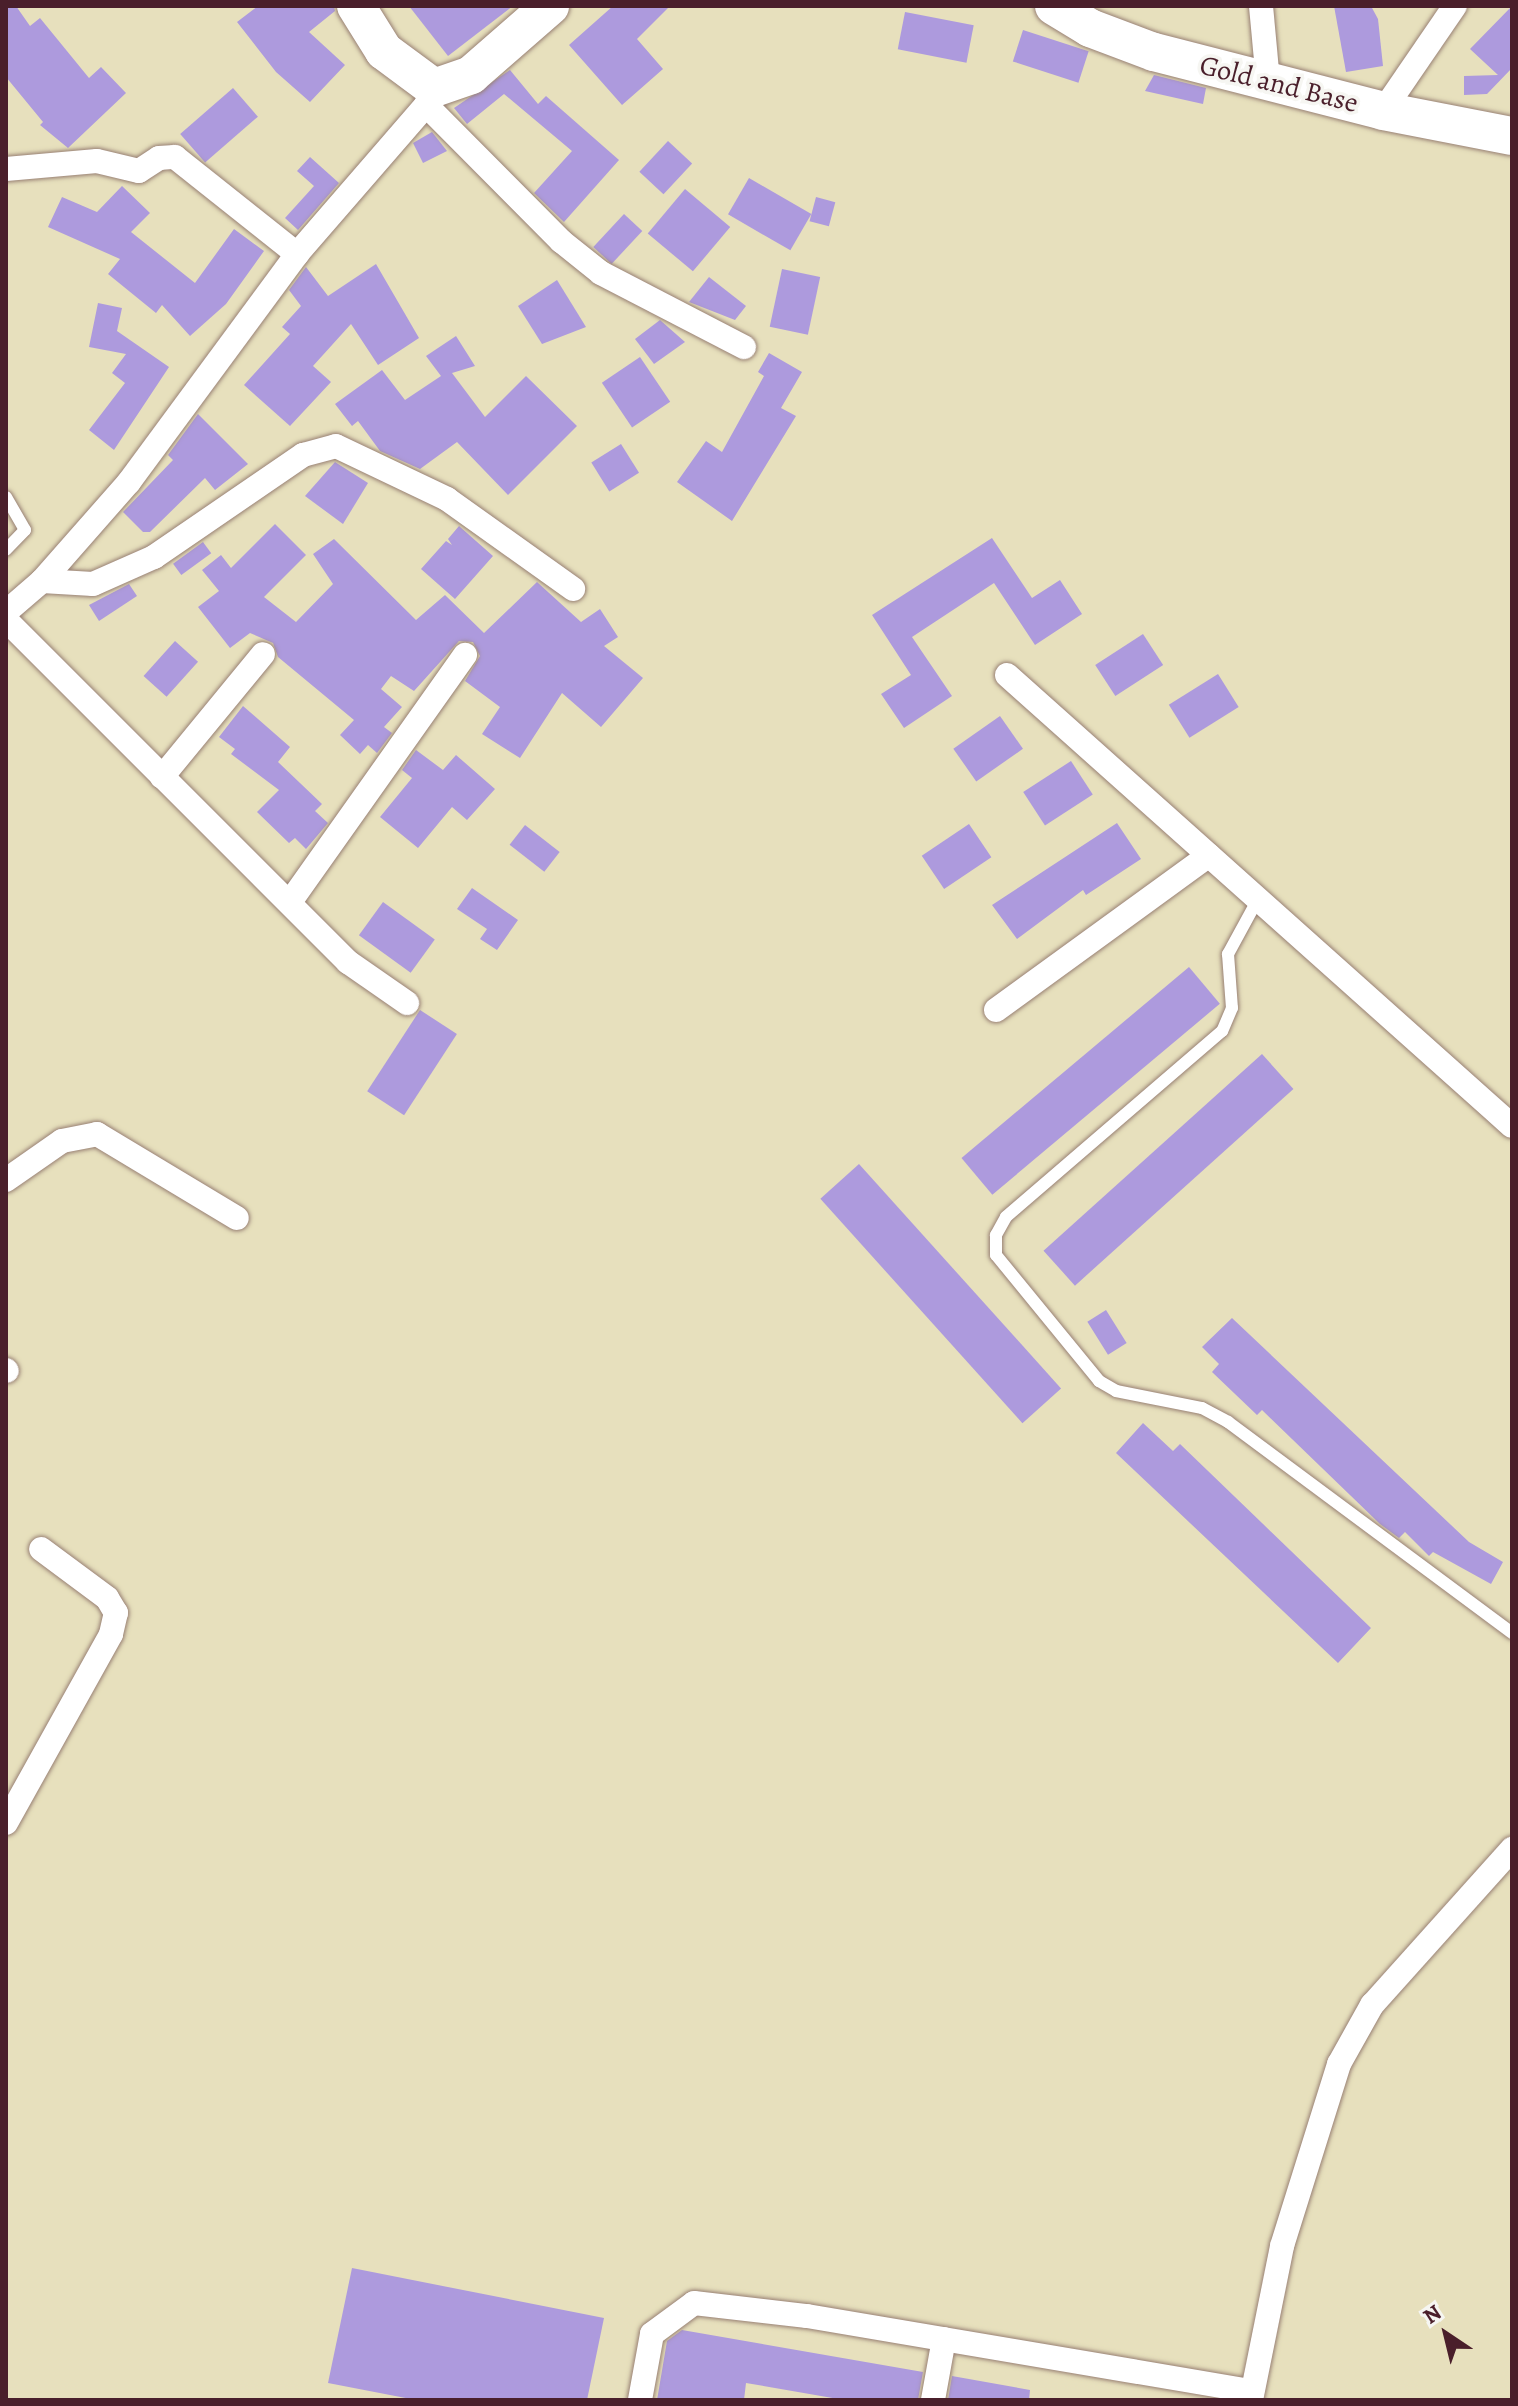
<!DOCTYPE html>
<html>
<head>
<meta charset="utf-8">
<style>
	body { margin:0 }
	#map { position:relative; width:1518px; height:2406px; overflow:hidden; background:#e7e0bd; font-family:Alegreya,serif }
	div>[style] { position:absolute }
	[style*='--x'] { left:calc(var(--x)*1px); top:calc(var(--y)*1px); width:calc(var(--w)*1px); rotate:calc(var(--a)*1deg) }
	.building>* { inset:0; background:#ad9add; transform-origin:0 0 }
	.roads { filter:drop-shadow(0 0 2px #988074) drop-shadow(0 0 2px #988074) }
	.lane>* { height:12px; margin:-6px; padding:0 6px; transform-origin:6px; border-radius:6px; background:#fff }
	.street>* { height:24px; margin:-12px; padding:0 12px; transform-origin:12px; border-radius:12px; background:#fff }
	.primary>* { height:38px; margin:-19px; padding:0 19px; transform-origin:19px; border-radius:19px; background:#fff }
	span { translate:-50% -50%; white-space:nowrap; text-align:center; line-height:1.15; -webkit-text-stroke:7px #f6f6f2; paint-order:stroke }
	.street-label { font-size:28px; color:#4a1f2b }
	.frame { position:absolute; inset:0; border:8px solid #4a1f2b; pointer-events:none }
	.north { position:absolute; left:1406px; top:2294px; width:80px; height:80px; -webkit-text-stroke:6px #f6f6f2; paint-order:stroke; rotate:325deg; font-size:22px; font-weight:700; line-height:32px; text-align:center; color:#4a1f2b }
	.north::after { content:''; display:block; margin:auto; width:28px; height:36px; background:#4a1f2b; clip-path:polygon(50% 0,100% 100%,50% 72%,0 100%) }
</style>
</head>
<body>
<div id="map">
	<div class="building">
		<div style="clip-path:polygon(6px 6px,16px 6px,30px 26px,40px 18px,89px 78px,101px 67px,126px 93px,68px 148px,40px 125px,43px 122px,6px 77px)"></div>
		<div style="clip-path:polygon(258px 6px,334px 6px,335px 11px,309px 32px,345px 65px,310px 102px,276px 72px,237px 22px)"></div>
		<div style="clip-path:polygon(409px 6px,513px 6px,448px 56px)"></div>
		<div style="clip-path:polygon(613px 6px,670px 6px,637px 39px,663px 69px,622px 105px,569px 45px)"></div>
		<div style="clip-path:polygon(1334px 6px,1371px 6px,1378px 19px,1383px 66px,1346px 72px)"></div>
		<div style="clip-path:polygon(1512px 6px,1512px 68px,1487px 94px,1464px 95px,1464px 76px,1498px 75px,1470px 49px)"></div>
		<div style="left:905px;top:12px;width:70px;height:38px;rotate:11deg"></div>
		<div style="left:1023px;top:30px;width:69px;height:33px;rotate:18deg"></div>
		<div style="clip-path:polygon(510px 70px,538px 104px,546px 96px,619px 160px,564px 222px,534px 193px,572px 151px,504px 94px,467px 124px,454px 108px)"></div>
		<div style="clip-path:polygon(1154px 75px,1206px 88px,1203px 104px,1145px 91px)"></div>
		<div style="left:233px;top:88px;width:38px;height:70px;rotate:49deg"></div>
		<div style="clip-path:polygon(432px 132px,447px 151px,423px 163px,413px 143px)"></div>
		<div style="left:668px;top:141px;width:33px;height:42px;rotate:43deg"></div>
		<div style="clip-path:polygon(310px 157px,339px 183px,298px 230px,285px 218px,314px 186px,297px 171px)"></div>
		<div style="left:749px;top:178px;width:72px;height:42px;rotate:30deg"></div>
		<div style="clip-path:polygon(122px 186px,150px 213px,131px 232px,195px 283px,234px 229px,264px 251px,226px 304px,190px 336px,162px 305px,156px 313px,108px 274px,120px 259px,48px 227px,62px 197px,97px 212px)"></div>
		<div style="left:685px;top:189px;width:59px;height:58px;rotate:40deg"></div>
		<div style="left:816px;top:197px;width:20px;height:25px;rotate:15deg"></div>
		<div style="left:624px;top:214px;width:25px;height:45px;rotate:43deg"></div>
		<div style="clip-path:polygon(376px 264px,419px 338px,378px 365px,351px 324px,313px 366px,331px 382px,290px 426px,244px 385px,290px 334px,282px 327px,301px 306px,289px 290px,306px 267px,328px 296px)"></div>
		<div style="left:782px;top:269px;width:39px;height:59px;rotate:12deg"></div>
		<div style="clip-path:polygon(709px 277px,746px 306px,735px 320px,689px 302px)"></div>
		<div style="clip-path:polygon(557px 280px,586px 327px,542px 344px,518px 306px)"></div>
		<div style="clip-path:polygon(98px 303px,122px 308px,117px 331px,169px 367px,114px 450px,89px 430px,125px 383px,112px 373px,126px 354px,89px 347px)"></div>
		<div style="clip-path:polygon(660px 320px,685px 342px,654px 364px,635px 339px)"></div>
		<div style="clip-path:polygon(456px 336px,475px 366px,452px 373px,485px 417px,526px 376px,577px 426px,508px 495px,457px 442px,420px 469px,380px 451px,358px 421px,352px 426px,335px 404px,382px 370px,405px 400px,441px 376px,426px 356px)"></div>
		<div style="clip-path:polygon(769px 353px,802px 372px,781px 408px,796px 416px,732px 521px,677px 482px,706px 441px,722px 452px,764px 376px,758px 372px)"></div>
		<div style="left:640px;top:357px;width:54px;height:46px;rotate:56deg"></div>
		<div style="clip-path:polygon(198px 414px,248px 464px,215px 490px,205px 478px,150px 532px,143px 532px,123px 512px,173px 460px,168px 455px)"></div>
		<div style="left:621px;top:444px;width:34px;height:35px;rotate:58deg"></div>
		<div style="clip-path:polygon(335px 462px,368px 483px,343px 524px,305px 496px)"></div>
		<div style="clip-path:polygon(275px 524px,306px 555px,264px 597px,296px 622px,333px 584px,313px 554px,334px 539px,416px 620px,445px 595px,484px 633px,537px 582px,581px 622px,600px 609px,618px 637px,604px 646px,643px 678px,601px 727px,562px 693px,520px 758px,482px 734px,500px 707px,465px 681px,480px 656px,473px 642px,459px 641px,414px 691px,391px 676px,381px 689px,402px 707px,384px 727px,392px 733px,377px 753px,368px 745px,360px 754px,340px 735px,354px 720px,278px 657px,273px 643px,250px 633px,230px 648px,198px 607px,219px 591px,202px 570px,221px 555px,231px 568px)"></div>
		<div style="clip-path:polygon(459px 526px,493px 556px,455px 599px,421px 569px,446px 541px,452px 545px,448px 539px)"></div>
		<div style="clip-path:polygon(992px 538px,1032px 598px,1060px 580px,1082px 614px,1035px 645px,994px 583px,912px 637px,952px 696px,904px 728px,881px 694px,911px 675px,872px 615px)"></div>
		<div style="left:203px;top:542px;width:14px;height:37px;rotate:54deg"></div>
		<div style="clip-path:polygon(129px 584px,137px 596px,99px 621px,89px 605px)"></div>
		<div style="left:1143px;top:634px;width:37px;height:57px;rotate:57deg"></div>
		<div style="left:175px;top:641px;width:31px;height:47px;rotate:42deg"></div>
		<div style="left:1218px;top:674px;width:39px;height:58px;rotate:58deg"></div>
		<div style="clip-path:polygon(243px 706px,290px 747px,278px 762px,322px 804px,315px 811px,328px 823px,306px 849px,295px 838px,289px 843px,257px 812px,279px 790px,231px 754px,235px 749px,219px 737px)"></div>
		<div style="left:1000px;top:716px;width:40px;height:57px;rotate:55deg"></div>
		<div style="clip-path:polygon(416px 750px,443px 770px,456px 755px,495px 789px,467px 820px,452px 807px,418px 848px,380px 817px,412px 778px,402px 770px)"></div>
		<div style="left:1071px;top:761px;width:40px;height:57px;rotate:57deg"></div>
		<div style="clip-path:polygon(1117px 823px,1141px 859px,1086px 895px,1083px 890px,1017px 939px,992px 905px)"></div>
		<div style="left:969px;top:824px;width:40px;height:57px;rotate:56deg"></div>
		<div style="left:525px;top:825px;width:44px;height:25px;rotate:38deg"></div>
		<div style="clip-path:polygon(472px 888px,518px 920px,497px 950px,480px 939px,487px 929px,457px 909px)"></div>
		<div style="left:383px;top:902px;width:64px;height:41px;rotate:36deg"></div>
		<div style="left:1189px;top:967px;width:48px;height:297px;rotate:50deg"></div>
		<div style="left:420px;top:1010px;width:44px;height:97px;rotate:33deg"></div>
		<div style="left:1262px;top:1054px;width:47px;height:294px;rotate:48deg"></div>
		<div style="left:859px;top:1164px;width:302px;height:52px;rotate:48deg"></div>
		<div style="left:1106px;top:1310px;width:39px;height:22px;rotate:58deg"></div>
		<div style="clip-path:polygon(1232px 1318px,1469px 1542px,1503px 1562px,1491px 1584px,1433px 1552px,1429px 1556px,1405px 1532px,1399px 1538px,1380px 1524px,1262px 1410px,1257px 1415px,1212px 1372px,1219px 1364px,1202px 1347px)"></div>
		<div style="clip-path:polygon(1143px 1423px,1173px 1451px,1180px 1444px,1371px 1628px,1338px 1663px,1116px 1453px)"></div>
		<div style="clip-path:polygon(352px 2268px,604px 2318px,587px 2400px,416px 2400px,328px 2383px)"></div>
		<div style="clip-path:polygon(682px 2330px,923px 2372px,918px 2400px,844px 2400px,746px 2383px,744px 2400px,657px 2400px,667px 2341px)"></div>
		<div style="clip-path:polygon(952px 2376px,1030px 2390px,1029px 2400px,948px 2400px)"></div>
	</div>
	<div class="roads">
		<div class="lane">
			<div style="--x:6;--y:497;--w:38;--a:60"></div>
			<div style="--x:25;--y:530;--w:28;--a:134"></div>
			<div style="--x:1258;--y:899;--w:63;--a:118.6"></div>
			<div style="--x:1228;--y:954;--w:54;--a:85.8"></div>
			<div style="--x:1232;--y:1008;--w:25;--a:113"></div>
			<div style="--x:1222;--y:1031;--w:285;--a:139.3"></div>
			<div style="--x:1006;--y:1217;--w:21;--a:119"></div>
			<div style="--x:996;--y:1235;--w:20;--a:90"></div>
			<div style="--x:996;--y:1255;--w:163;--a:50.7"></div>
			<div style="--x:1099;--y:1381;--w:20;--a:30"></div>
			<div style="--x:1116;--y:1391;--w:88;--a:11.2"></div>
			<div style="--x:1202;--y:1408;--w:30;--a:28"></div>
			<div style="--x:1228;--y:1422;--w:354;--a:36.6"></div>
		</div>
		<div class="street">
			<div style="--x:1261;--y:6;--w:76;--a:84.7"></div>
			<div style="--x:426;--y:105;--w:192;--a:45.2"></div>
			<div style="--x:561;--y:241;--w:51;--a:38.7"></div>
			<div style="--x:601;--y:273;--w:161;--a:27.4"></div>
			<div style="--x:1383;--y:111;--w:127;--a:-55.6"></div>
			<div style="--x:6;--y:169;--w:91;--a:-5"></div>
			<div style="--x:97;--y:161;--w:43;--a:13.4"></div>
			<div style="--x:139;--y:171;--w:24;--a:-33"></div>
			<div style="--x:159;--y:158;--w:16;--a:-4"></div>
			<div style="--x:175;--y:157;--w:156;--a:38.5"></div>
			<div style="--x:42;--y:581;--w:51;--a:3.4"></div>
			<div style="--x:93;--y:584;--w:67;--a:-23.9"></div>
			<div style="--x:154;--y:557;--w:181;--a:-34.4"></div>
			<div style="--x:303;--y:455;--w:34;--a:-15"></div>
			<div style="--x:336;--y:446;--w:123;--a:25.5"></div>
			<div style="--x:447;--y:499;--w:155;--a:35.5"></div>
			<div style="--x:6;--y:612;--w:48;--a:-40.7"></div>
			<div style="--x:42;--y:581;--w:132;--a:-48.7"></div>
			<div style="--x:129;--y:482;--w:283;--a:-53.6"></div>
			<div style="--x:297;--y:254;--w:197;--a:-49.1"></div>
			<div style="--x:426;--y:105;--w:19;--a:-65"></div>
			<div style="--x:6;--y:620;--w:484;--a:45"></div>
			<div style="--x:348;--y:962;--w:72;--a:34.8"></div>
			<div style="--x:1007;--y:675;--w:677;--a:41.77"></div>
			<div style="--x:162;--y:777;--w:159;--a:-50.6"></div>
			<div style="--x:290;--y:902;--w:303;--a:-54.7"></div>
			<div style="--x:996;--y:1010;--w:263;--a:-36"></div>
			<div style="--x:6;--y:1180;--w:68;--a:-34.9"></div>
			<div style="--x:62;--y:1141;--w:36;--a:-11"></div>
			<div style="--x:97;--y:1134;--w:163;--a:31"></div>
			<div style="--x:6;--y:1370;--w:1;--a:45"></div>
			<div style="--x:6;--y:1823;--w:216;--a:-60.9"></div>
			<div style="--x:111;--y:1634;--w:22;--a:-77"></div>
			<div style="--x:116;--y:1613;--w:17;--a:-121"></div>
			<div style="--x:107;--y:1598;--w:82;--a:-143.4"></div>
			<div style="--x:640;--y:2400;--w:67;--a:-79.7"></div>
			<div style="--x:652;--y:2334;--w:52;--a:-36.4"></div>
			<div style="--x:694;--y:2303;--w:114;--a:6.6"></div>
			<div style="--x:807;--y:2316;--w:451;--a:9.6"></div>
			<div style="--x:933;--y:2400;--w:62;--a:-79.8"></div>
			<div style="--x:1251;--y:2400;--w:157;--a:-78.6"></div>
			<div style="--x:1282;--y:2246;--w:191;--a:-72.6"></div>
			<div style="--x:1339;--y:2064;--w:68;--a:-60.8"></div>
			<div style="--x:1372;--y:2005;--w:210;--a:-48.1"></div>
		</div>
		<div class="primary">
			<div style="--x:356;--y:6;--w:53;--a:58.1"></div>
			<div style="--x:384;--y:51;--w:62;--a:36.5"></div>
			<div style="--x:434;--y:88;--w:39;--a:-19"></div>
			<div style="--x:471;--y:75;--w:105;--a:-41.1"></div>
			<div style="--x:1054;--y:6;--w:42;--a:31.4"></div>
			<div style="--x:1090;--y:28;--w:68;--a:20.6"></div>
			<div style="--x:1154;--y:52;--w:236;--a:14.4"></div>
			<div style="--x:1383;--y:111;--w:131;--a:11"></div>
		</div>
	</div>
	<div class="street-label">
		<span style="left:1279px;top:84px;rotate:14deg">Gold and Base</span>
	</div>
	<div class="frame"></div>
	<div class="north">N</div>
</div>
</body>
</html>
